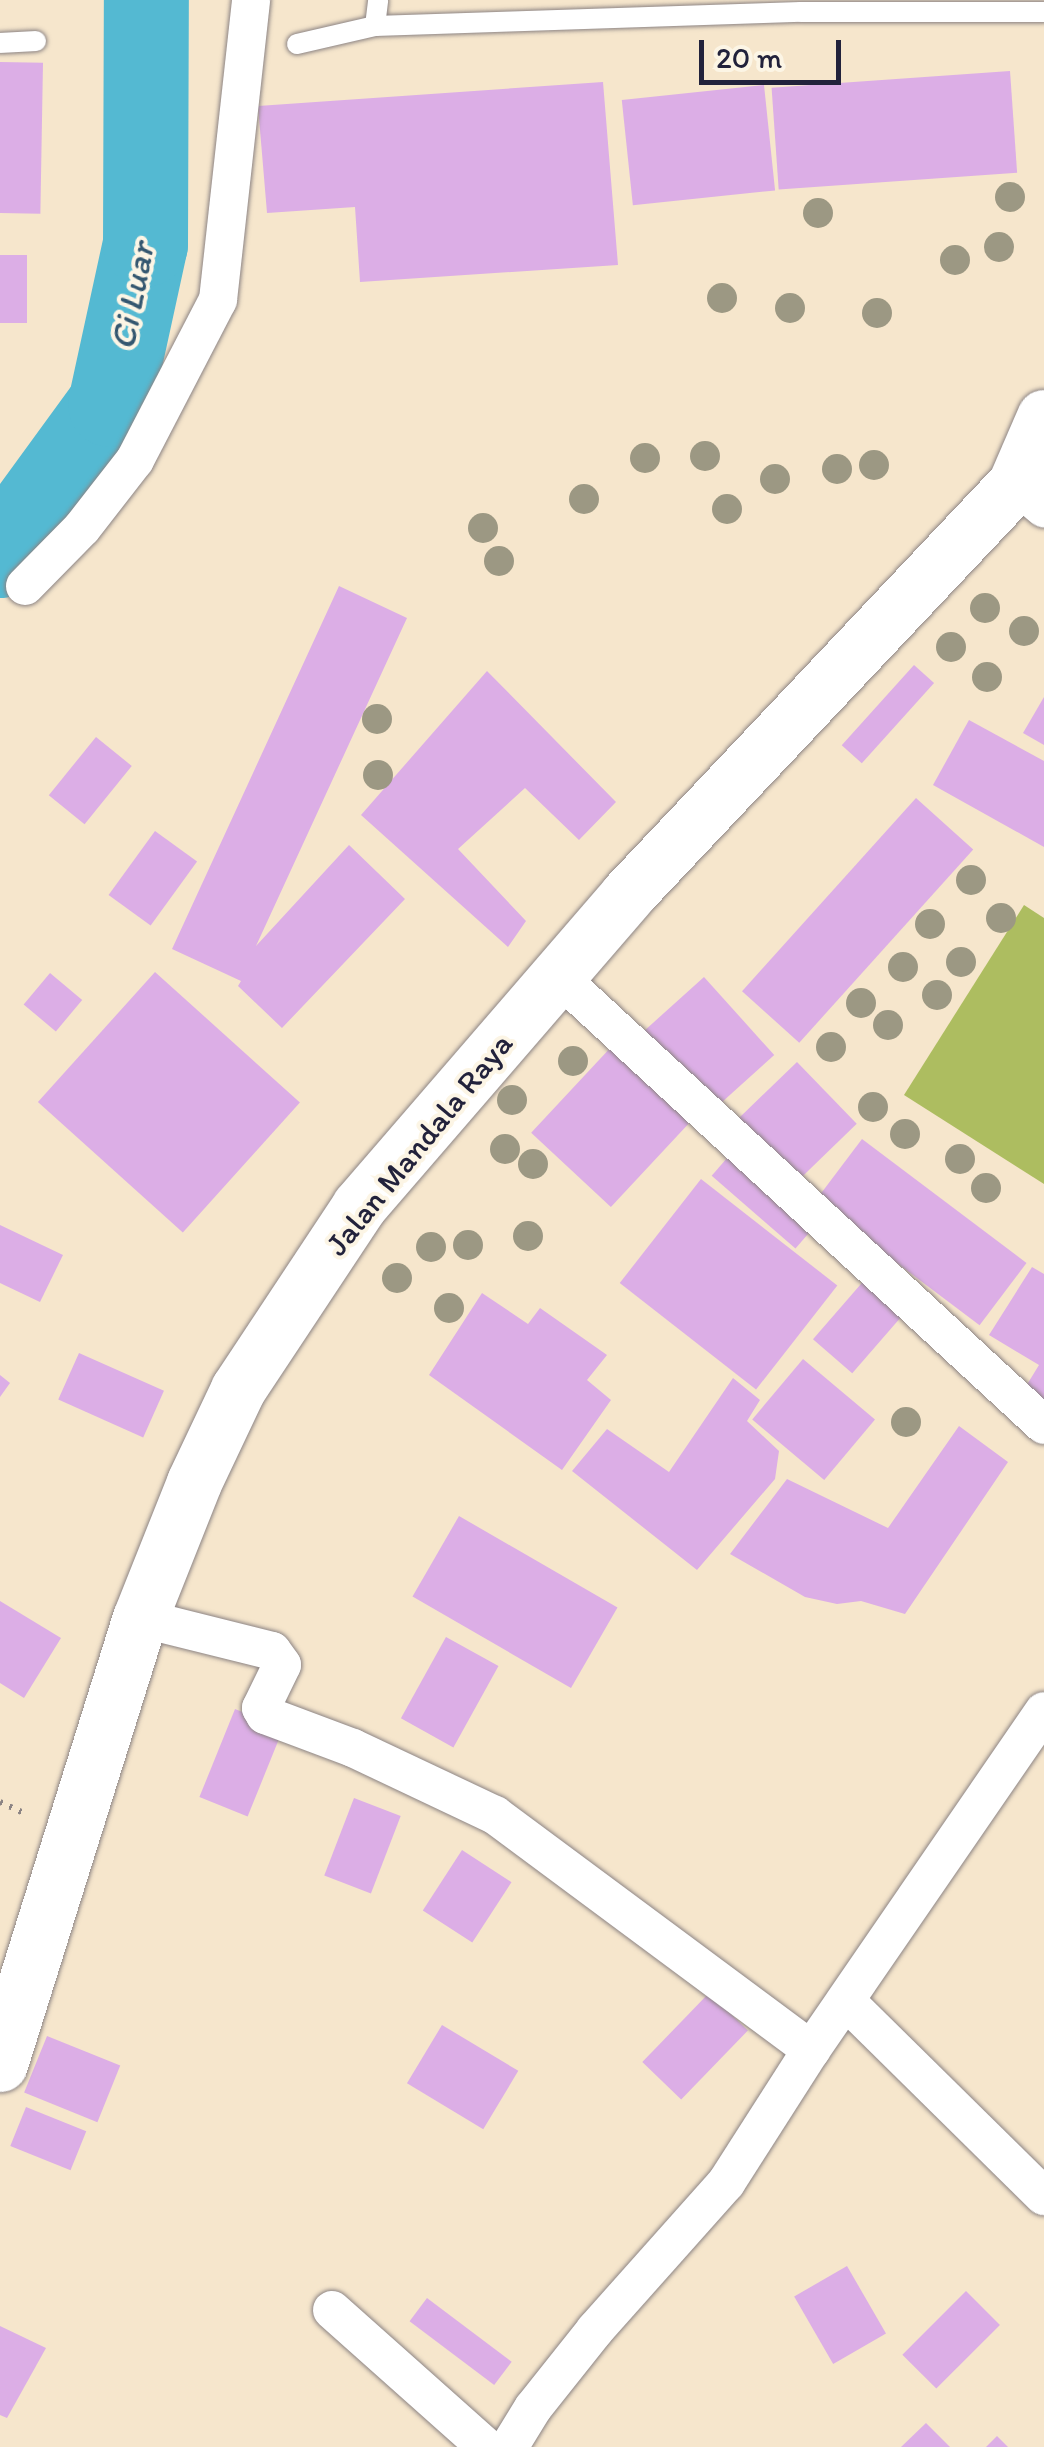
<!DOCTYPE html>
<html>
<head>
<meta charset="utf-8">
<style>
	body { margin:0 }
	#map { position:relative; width:1044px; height:2447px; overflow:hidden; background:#f6e6cc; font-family:Itim,sans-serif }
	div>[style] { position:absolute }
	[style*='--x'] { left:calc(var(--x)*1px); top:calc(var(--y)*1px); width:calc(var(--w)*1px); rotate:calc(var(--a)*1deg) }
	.green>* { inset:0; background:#adbd60 }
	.river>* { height:85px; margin:-42.5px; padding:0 42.5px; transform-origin:42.5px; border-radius:42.5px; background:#54b9d2 }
	.building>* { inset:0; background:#dcaee6; transform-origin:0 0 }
	.path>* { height:6px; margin-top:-3px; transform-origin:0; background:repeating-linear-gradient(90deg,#8c8484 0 2.5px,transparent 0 10.5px) }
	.roads { filter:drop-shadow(0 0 2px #8c8484) drop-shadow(0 0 2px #8c8484) }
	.lane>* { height:20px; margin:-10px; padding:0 10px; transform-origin:10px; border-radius:10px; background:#fff }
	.street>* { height:38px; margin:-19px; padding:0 19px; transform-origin:19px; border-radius:19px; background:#fff }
	.secondary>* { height:55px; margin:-27.5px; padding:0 27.5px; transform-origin:27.5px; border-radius:27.5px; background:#fff }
	.trees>* { width:30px; height:30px; margin:-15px; border-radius:50%; background:#9c9883 }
	span { translate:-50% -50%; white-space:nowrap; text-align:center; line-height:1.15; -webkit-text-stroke:8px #fcf5e5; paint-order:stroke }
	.street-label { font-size:32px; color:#22223b }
	.water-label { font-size:35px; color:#345770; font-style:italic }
	.scale { position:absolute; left:699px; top:40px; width:142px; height:45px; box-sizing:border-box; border:5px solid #22223b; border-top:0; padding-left:12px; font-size:30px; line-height:35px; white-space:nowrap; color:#22223b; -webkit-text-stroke:8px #fcf5e5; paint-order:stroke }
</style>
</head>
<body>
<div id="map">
	<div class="green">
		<div style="clip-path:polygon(1024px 905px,1044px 918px,1044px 1184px,904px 1095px)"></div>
	</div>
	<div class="river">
		<div style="--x:0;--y:555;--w:187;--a:-53.9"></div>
		<div style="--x:110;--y:404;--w:164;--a:-77.7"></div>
		<div style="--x:145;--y:244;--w:244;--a:-89.8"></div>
	</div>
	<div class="building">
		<div style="left:0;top:62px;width:43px;height:151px;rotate:1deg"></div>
		<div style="left:1010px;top:71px;width:102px;height:239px;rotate:86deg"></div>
		<div style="clip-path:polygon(603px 82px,618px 265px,360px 282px,355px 207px,267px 213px,258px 106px)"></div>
		<div style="left:764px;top:85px;width:106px;height:143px;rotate:84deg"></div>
		<div style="left:0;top:255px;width:27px;height:68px"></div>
		<div style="clip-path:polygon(339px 586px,407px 618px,256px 946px,349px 845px,405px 899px,282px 1028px,238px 986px,241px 981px,172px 949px)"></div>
		<div style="left:914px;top:665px;width:27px;height:108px;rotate:42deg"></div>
		<div style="clip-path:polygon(487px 671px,616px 802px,579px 840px,525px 788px,458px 849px,526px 921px,508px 947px,361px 815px)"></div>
		<div style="clip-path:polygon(1044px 697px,1044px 745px,1023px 733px)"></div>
		<div style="clip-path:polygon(969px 720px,1044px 761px,1044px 847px,933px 785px)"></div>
		<div style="left:96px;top:737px;width:46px;height:75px;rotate:39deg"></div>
		<div style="left:916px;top:798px;width:77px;height:260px;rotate:42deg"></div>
		<div style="left:155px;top:831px;width:52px;height:79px;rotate:36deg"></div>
		<div style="left:155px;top:972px;width:195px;height:175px;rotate:42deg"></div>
		<div style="left:50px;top:973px;width:42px;height:41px;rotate:40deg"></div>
		<div style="left:704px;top:977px;width:105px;height:84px;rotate:48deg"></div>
		<div style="left:613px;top:1045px;width:109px;height:120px;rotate:43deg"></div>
		<div style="left:797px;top:1062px;width:86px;height:90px;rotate:46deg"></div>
		<div style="left:862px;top:1139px;width:206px;height:78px;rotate:37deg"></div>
		<div style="left:734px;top:1150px;width:111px;height:34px;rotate:41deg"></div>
		<div style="left:701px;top:1179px;width:173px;height:132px;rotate:38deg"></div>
		<div style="clip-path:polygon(0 1225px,63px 1255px,40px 1302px,0 1283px)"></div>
		<div style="clip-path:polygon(1032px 1267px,1044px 1274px,1044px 1411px,1020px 1396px,1039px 1365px,989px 1335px)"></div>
		<div style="left:874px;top:1269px;width:52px;height:93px;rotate:41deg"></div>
		<div style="clip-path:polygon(482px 1293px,528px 1324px,540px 1308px,607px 1355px,587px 1380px,611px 1400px,562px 1470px,429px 1375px)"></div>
		<div style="left:79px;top:1353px;width:93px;height:51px;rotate:24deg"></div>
		<div style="left:803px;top:1359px;width:94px;height:79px;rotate:40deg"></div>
		<div style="clip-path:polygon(0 1375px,10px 1383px,0 1397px)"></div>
		<div style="clip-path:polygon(733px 1378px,760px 1400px,747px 1421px,779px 1451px,775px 1479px,697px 1570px,572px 1471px,607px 1429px,669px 1472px)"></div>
		<div style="clip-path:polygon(959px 1426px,1008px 1462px,905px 1614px,861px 1601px,837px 1604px,805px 1597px,730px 1554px,787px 1479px,888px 1528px)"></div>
		<div style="left:459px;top:1516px;width:183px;height:93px;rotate:30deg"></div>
		<div style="clip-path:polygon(0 1601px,61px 1638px,24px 1698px,0 1683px)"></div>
		<div style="left:446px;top:1637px;width:60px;height:93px;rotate:29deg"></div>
		<div style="left:235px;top:1709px;width:52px;height:95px;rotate:22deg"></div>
		<div style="left:354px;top:1798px;width:50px;height:83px;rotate:21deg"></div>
		<div style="left:462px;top:1850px;width:59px;height:72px;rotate:33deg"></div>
		<div style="left:709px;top:1993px;width:54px;height:96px;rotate:44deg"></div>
		<div style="left:442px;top:2025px;width:89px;height:68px;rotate:31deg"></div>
		<div style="left:47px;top:2036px;width:79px;height:61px;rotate:22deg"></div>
		<div style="left:26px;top:2107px;width:65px;height:42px;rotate:22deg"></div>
		<div style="left:847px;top:2266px;width:78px;height:61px;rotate:60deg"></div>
		<div style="left:966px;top:2291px;width:48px;height:90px;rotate:45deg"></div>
		<div style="left:427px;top:2298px;width:106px;height:29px;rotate:37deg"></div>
		<div style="clip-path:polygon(0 2326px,46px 2348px,7px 2418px,0 2415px)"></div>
		<div style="clip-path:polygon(926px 2423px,950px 2447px,901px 2447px)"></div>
		<div style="clip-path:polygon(997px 2436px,1008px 2447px,986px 2447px)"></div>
	</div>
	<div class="path">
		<div style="--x:0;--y:1802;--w:29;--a:25"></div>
	</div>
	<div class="roads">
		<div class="lane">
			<div style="--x:375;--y:26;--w:26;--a:-83"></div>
			<div style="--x:0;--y:43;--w:36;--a:-3"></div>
			<div style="--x:297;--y:44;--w:80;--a:-13"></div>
			<div style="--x:375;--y:26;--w:426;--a:-1.9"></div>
			<div style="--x:801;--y:12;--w:243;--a:0"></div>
		</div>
		<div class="street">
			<div style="--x:1015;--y:484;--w:38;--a:40"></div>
			<div style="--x:25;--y:586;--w:81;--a:-45.5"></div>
			<div style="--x:82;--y:528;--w:86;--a:-52.1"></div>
			<div style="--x:135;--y:460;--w:180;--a:-62.6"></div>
			<div style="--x:218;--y:300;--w:302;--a:-83.7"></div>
			<div style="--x:559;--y:977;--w:660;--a:42.73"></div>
			<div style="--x:140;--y:1618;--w:136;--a:14"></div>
			<div style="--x:272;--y:1651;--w:17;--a:54"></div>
			<div style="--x:282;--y:1665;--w:48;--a:116"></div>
			<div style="--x:261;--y:1708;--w:8;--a:60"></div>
			<div style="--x:265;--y:1715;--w:94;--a:20.6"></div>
			<div style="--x:353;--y:1748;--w:157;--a:25.3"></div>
			<div style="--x:495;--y:1815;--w:394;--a:36.6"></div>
			<div style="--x:848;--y:2003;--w:275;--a:44.6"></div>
			<div style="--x:332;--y:2310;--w:206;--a:41.7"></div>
			<div style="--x:509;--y:2447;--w:46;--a:-58.4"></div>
			<div style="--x:533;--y:2408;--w:100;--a:-51.5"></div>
			<div style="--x:595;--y:2330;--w:197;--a:-48.3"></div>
			<div style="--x:726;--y:2183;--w:158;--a:-57.4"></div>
			<div style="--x:811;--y:2050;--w:411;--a:-55.5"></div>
		</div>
		<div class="secondary">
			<div style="--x:0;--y:2064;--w:467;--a:-72.6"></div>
			<div style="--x:140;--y:1618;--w:146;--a:-68.3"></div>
			<div style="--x:194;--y:1482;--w:103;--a:-64.7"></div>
			<div style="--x:238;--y:1389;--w:219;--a:-56.5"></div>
			<div style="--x:359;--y:1206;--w:411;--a:-49.2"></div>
			<div style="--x:627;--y:895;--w:565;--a:-46.65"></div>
			<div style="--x:1015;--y:484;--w:73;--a:-66.6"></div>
		</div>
	</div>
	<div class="trees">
		<div style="left:1010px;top:197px"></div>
		<div style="left:818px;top:213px"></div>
		<div style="left:999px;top:247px"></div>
		<div style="left:955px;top:260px"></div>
		<div style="left:722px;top:298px"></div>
		<div style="left:790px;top:308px"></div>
		<div style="left:877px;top:313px"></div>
		<div style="left:705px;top:456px"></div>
		<div style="left:645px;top:458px"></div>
		<div style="left:874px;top:465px"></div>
		<div style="left:837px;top:469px"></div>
		<div style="left:775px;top:479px"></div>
		<div style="left:584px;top:499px"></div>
		<div style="left:727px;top:509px"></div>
		<div style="left:483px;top:528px"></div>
		<div style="left:499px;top:561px"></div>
		<div style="left:985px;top:608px"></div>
		<div style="left:1024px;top:631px"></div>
		<div style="left:951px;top:647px"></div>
		<div style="left:987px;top:677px"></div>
		<div style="left:377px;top:719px"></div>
		<div style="left:378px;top:775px"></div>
		<div style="left:971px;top:880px"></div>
		<div style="left:1001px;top:918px"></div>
		<div style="left:930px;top:924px"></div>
		<div style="left:961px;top:962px"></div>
		<div style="left:903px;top:967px"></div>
		<div style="left:937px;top:995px"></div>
		<div style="left:861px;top:1003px"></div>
		<div style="left:888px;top:1025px"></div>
		<div style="left:831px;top:1047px"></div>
		<div style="left:573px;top:1061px"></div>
		<div style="left:512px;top:1100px"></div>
		<div style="left:873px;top:1107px"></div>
		<div style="left:905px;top:1134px"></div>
		<div style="left:505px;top:1149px"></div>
		<div style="left:960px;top:1159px"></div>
		<div style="left:533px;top:1164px"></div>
		<div style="left:986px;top:1188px"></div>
		<div style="left:528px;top:1236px"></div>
		<div style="left:468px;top:1245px"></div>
		<div style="left:431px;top:1247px"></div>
		<div style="left:397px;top:1278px"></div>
		<div style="left:449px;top:1308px"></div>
		<div style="left:906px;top:1422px"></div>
	</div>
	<div class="street-label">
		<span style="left:419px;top:1144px;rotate:-51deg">Jalan Mandala Raya</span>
	</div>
	<div class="water-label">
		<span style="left:132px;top:296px;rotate:-79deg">Ci Luar</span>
	</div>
	<div class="scale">20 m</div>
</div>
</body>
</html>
